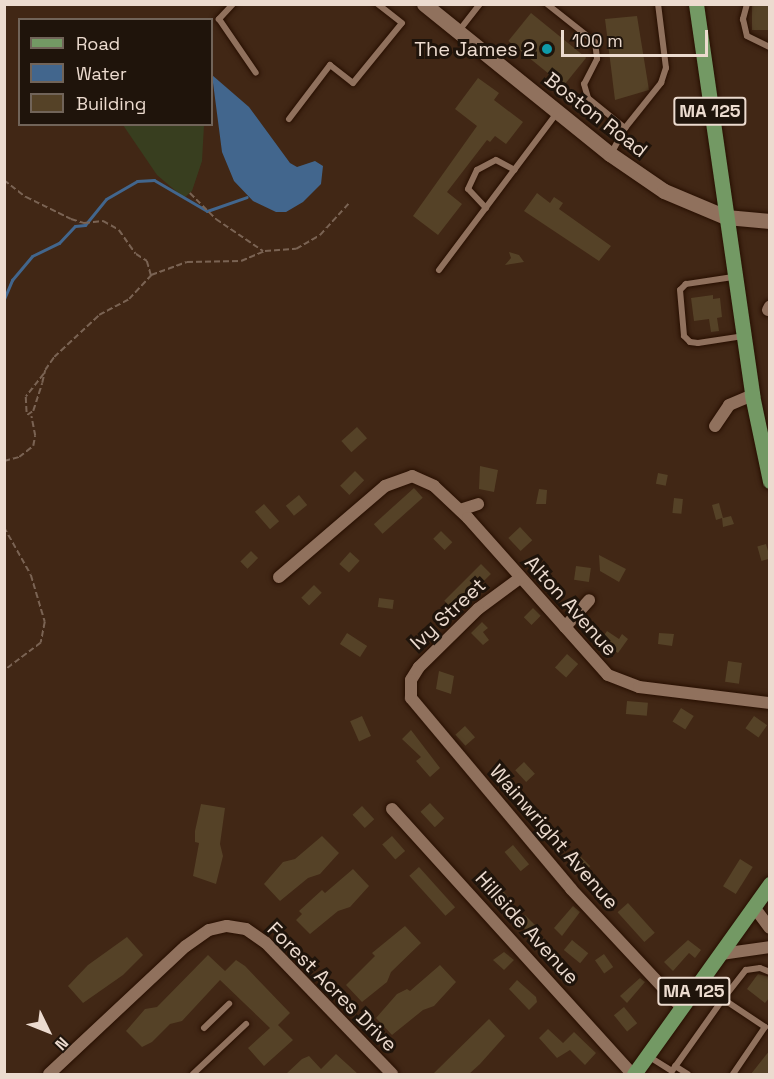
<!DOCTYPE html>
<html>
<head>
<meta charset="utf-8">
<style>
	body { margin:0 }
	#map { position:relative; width:774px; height:1079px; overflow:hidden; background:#412715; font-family:"Space Grotesk",sans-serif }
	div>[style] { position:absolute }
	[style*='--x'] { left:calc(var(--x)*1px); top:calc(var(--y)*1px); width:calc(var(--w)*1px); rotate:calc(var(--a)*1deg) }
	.green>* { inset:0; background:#383e1f }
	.water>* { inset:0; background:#42668d }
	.stream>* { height:3px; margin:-1.5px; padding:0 1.5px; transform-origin:1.5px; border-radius:1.5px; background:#42668d }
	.building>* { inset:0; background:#554227; transform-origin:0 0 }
	.path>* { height:1.5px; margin-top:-0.75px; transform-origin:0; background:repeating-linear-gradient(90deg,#7a6353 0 6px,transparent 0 9px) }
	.roads { filter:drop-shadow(0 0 2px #270f00) drop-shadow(0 0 2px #270f00) }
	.lane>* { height:6px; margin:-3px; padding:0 3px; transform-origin:3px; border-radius:3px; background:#90715d }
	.street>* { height:12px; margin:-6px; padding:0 6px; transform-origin:6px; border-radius:6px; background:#90715d }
	.secondary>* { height:15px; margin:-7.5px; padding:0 7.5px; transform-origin:7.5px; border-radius:7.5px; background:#90715d }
	.primary>* { height:15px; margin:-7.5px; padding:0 7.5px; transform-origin:7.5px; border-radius:7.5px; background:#739964 }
	.dots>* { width:16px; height:16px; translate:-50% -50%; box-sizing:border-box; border:3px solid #1f140b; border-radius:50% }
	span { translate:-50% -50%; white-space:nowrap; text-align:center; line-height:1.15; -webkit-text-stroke:6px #1f140b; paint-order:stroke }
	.shield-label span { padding:2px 4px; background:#1f140b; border:2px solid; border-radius:4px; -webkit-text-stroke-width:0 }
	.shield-label { font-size:18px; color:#ecdbcf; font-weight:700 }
	.poi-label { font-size:20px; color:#ecdbcf }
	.right { translate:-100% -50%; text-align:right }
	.street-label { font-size:20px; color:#ecdbcf }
	.frame { position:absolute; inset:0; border:6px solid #ecdbcf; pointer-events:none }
	.legend { position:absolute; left:18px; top:18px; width:195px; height:108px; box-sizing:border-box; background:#1f140b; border:2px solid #716459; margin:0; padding:8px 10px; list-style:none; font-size:18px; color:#ecdbcf }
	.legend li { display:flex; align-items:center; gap:12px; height:30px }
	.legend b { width:30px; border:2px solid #716459 }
	.north { position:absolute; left:18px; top:1001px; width:60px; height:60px; -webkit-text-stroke:4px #1f140b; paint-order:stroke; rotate:133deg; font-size:16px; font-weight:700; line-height:24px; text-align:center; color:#ecdbcf }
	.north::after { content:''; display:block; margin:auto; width:21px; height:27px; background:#ecdbcf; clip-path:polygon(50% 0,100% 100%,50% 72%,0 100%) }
	.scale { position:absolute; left:561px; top:30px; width:147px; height:27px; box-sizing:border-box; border:3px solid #ecdbcf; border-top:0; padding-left:8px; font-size:18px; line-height:21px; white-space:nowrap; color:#ecdbcf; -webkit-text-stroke:4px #1f140b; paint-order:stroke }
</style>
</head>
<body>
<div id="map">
	<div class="green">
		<div style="clip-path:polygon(123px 125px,204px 125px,202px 161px,192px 191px,184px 198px,157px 175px)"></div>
	</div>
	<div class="water">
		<div style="clip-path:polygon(212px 75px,249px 107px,290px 163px,297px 167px,315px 161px,323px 166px,321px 184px,303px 202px,286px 212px,276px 212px,253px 201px,234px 181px,222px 152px)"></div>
	</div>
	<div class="stream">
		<div style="--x:4;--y:299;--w:21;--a:-67"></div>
		<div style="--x:12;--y:280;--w:31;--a:-50"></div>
		<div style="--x:32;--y:256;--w:30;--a:-26"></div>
		<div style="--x:59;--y:243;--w:23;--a:-47"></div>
		<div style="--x:75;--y:226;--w:10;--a:-6"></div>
		<div style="--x:85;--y:225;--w:33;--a:-51"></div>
		<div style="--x:106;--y:199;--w:36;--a:-30"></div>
		<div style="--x:137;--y:181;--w:17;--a:-3"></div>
		<div style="--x:154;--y:180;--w:61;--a:30.3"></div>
		<div style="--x:207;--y:211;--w:42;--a:-19.3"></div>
	</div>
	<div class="building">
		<div style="left:752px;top:4px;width:18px;height:26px"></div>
		<div style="left:531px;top:13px;width:71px;height:36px;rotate:39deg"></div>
		<div style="clip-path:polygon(637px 16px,649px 90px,615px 100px,605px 19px)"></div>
		<div style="clip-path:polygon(478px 78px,499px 93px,494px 100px,523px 122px,506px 144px,495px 136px,490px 142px,487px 140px,447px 192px,462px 204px,438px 235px,413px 216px,477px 126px,455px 109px)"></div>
		<div style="clip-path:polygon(537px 193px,550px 203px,554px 197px,563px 203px,559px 209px,611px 246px,599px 261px,524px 211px)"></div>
		<div style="clip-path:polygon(509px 252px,519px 255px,524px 262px,505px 265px,511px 258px)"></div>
		<div style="clip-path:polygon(713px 295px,713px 299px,720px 298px,722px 317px,717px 318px,719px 331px,711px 332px,709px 319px,694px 321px,691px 298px)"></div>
		<div style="left:357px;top:427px;width:15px;height:21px;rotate:48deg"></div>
		<div style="clip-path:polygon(480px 466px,498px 470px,494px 492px,479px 489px)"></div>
		<div style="left:355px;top:471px;width:13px;height:21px;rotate:45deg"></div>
		<div style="left:658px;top:473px;width:10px;height:11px;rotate:11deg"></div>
		<div style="left:414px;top:488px;width:13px;height:54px;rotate:48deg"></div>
		<div style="clip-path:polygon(539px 489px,547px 490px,546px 504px,536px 504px)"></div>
		<div style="left:299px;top:495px;width:13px;height:17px;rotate:51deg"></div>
		<div style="left:674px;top:498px;width:9px;height:15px;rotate:6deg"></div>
		<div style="clip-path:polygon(719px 503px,723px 518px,731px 516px,734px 524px,723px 527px,722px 518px,716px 520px,712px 505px)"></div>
		<div style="left:264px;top:504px;width:23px;height:12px;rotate:49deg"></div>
		<div style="left:520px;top:527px;width:18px;height:16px;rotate:47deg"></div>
		<div style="left:441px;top:531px;width:16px;height:11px;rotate:45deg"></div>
		<div style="left:766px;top:544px;width:15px;height:9px;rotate:74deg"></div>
		<div style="left:251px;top:551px;width:10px;height:15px;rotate:45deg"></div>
		<div style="left:350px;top:552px;width:13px;height:16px;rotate:42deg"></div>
		<div style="clip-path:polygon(599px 555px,626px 569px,619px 582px,600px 571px)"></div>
		<div style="left:481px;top:564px;width:14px;height:52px;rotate:45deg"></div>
		<div style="left:576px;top:566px;width:15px;height:14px;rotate:8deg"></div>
		<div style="left:314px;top:585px;width:11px;height:18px;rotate:45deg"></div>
		<div style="left:379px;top:598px;width:15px;height:9px;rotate:8deg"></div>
		<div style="left:533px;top:608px;width:11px;height:13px;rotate:45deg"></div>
		<div style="clip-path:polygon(482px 622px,488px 628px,483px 632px,489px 640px,483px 645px,471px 633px)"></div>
		<div style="clip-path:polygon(607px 631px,619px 639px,622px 634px,628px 639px,618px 653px,600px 641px)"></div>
		<div style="left:347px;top:633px;width:24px;height:13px;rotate:33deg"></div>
		<div style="clip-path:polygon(659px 633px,674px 634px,672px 646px,658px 644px)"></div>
		<div style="left:567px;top:654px;width:15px;height:18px;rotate:42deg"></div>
		<div style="left:728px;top:661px;width:14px;height:21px;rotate:8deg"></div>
		<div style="clip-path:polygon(439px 671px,454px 676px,451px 694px,436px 689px)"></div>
		<div style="left:627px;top:701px;width:21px;height:13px;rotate:5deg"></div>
		<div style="left:681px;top:708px;width:15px;height:16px;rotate:32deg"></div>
		<div style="left:362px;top:716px;width:22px;height:13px;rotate:66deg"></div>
		<div style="left:754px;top:716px;width:16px;height:15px;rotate:35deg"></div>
		<div style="left:465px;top:726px;width:15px;height:13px;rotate:48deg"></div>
		<div style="clip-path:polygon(411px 730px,440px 768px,430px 777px,416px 761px,421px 757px,402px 739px)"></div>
		<div style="left:524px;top:762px;width:16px;height:12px;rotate:47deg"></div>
		<div style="left:430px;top:803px;width:21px;height:13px;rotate:47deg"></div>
		<div style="clip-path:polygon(201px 804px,225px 808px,220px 844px,223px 856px,216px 884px,193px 876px,199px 843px,195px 842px,195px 831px)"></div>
		<div style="left:362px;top:806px;width:18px;height:13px;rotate:47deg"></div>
		<div style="clip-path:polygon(322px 836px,339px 853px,320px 874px,308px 878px,280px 901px,264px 884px,283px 862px,295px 859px)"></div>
		<div style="left:392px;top:836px;width:20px;height:13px;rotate:49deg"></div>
		<div style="left:513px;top:845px;width:25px;height:11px;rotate:50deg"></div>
		<div style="left:579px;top:855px;width:16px;height:10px;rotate:45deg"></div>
		<div style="left:740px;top:859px;width:15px;height:32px;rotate:32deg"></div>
		<div style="left:419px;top:867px;width:54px;height:13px;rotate:48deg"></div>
		<div style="clip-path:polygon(353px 869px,369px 886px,350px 907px,338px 911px,310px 934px,296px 920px,302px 914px,299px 911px,322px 890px,325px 893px)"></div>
		<div style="left:499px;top:886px;width:16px;height:11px;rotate:50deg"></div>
		<div style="left:628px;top:903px;width:40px;height:14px;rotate:48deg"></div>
		<div style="clip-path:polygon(573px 906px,580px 912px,562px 936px,554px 928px)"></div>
		<div style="left:525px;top:915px;width:17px;height:10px;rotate:45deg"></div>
		<div style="clip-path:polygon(405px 926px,421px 943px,391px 972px,387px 982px,362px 1002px,346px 985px,375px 956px,372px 953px)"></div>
		<div style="clip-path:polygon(127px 937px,143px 955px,123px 975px,83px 1003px,68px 986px,88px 965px)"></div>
		<div style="left:572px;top:940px;width:21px;height:13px;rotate:39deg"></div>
		<div style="clip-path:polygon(688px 940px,701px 950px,695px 958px,689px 953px,673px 971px,664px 962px)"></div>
		<div style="clip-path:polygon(504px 952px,514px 960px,504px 970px,493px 960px)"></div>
		<div style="left:604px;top:954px;width:16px;height:11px;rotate:55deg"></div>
		<div style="clip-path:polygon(208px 955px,225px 971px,236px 960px,245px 966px,290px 1013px,278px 1025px,293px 1040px,264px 1066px,248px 1048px,270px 1028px,220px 980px,182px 1021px,170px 1024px,152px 1042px,142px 1047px,126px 1031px,145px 1009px,157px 1007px)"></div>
		<div style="clip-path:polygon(440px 965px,456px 982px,434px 1006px,423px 1010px,392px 1035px,376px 1018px,397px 994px,407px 989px,410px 991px)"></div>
		<div style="clip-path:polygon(758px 974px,770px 977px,770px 997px,765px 1003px,747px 989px)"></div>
		<div style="clip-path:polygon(640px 978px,645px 982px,627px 1003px,620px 996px)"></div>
		<div style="clip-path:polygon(517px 980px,536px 997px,537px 1002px,529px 1010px,509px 989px)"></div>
		<div style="left:624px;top:1007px;width:21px;height:13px;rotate:51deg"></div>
		<div style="clip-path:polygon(489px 1019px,505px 1036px,480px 1064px,469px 1074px,433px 1074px)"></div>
		<div style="clip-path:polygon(548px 1029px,563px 1043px,574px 1032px,596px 1053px,585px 1065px,570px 1050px,557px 1058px,539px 1038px)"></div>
		<div style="clip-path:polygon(770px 1050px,770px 1074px,751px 1074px)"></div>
		<div style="clip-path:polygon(336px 1054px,358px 1074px,286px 1074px,302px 1059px,309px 1056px,321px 1069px)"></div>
	</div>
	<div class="path">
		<div style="--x:4;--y:180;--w:28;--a:38"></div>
		<div style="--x:26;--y:197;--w:50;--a:26.1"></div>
		<div style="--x:71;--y:219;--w:14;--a:17"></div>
		<div style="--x:84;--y:223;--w:19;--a:-6"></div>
		<div style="--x:103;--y:221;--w:18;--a:29"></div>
		<div style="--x:119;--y:230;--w:29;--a:55"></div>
		<div style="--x:136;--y:254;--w:13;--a:32"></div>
		<div style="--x:147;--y:261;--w:15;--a:74"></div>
		<div style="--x:190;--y:193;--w:37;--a:45"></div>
		<div style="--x:216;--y:219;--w:57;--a:34.2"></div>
		<div style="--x:44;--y:374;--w:29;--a:128"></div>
		<div style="--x:26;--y:397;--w:18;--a:87"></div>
		<div style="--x:27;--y:415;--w:7;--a:-34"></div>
		<div style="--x:33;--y:411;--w:29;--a:-72"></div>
		<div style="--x:42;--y:383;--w:13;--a:-77"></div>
		<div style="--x:45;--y:370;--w:16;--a:-55"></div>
		<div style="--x:54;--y:357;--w:62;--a:-43"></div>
		<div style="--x:99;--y:315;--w:34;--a:-28"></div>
		<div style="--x:129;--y:299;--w:33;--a:-47"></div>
		<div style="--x:151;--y:275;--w:38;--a:-20"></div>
		<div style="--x:187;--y:262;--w:54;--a:-1.1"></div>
		<div style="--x:241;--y:261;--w:26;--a:-23"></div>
		<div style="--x:265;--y:251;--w:31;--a:-4"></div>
		<div style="--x:296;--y:249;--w:28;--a:-30"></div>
		<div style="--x:320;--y:235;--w:43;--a:-47.8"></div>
		<div style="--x:4;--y:461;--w:16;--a:-15"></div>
		<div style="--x:19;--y:457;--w:18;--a:-38"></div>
		<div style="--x:33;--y:446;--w:10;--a:-79"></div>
		<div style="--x:35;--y:436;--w:20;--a:-101"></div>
		<div style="--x:4;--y:527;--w:55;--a:60.6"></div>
		<div style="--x:31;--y:575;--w:49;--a:73.4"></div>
		<div style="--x:45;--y:622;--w:21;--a:101"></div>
		<div style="--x:41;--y:643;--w:46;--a:142.9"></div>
		<div style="--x:4;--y:1073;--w:2;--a:27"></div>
	</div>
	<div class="roads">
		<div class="lane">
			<div style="--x:233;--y:4;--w:21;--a:133"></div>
			<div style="--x:219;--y:19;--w:65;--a:55.6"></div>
			<div style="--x:547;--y:4;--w:61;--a:38.4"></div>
			<div style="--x:595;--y:42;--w:17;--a:83"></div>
			<div style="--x:597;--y:59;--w:28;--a:117"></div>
			<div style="--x:584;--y:84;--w:15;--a:74"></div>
			<div style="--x:588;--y:98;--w:48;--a:39"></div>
			<div style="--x:625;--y:128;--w:58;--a:-51.3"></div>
			<div style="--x:661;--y:83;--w:16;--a:-72"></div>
			<div style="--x:666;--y:68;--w:64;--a:-97.1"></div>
			<div style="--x:747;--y:4;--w:16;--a:105"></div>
			<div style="--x:743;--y:19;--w:17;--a:77"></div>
			<div style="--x:747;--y:36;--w:25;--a:26"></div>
			<div style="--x:458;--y:32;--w:36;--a:-52"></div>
			<div style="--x:289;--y:119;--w:68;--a:-52.8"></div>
			<div style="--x:330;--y:65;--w:29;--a:38"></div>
			<div style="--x:353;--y:83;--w:77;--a:-50.8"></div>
			<div style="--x:402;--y:23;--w:31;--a:-142"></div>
			<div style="--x:611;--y:154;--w:30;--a:-62"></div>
			<div style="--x:486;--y:208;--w:26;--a:-133"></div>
			<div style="--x:468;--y:189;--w:21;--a:-65"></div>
			<div style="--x:477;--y:170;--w:21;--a:-28"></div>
			<div style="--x:496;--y:160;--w:21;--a:28"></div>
			<div style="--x:439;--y:270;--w:196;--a:-53.1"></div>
			<div style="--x:733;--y:277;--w:48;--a:171.5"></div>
			<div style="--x:686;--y:284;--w:8;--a:135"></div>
			<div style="--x:680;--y:290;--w:46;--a:85"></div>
			<div style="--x:684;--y:336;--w:8;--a:45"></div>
			<div style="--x:690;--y:342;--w:8;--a:7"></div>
			<div style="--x:698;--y:343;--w:47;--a:-8.7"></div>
			<div style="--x:204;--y:1028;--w:35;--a:-44"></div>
			<div style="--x:648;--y:1056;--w:28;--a:32"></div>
			<div style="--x:672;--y:1071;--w:88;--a:-54.7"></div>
			<div style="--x:723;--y:999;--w:28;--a:-145"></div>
			<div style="--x:675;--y:1066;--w:15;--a:32"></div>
			<div style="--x:193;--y:1074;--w:73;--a:-43.3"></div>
			<div style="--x:733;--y:1074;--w:57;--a:-55.8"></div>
			<div style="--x:765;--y:1027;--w:50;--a:-146.3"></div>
			<div style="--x:723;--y:999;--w:37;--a:-52"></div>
			<div style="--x:746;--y:970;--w:14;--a:-8"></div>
			<div style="--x:760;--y:968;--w:11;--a:22"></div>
		</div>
		<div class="street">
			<div style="--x:768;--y:310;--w:4;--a:-63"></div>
			<div style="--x:715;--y:426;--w:25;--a:-56"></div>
			<div style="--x:729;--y:405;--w:25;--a:-23"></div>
			<div style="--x:460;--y:510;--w:19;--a:-18"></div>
			<div style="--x:279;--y:577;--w:140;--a:-40.6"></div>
			<div style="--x:385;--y:486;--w:29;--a:-20"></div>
			<div style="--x:412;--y:476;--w:24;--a:24"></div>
			<div style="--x:434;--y:486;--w:47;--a:43.3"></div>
			<div style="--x:468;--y:518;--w:210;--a:48.3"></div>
			<div style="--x:608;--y:675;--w:33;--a:21"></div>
			<div style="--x:639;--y:687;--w:132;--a:7"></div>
			<div style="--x:520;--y:578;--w:52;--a:143.6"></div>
			<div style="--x:478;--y:609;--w:83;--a:135.5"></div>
			<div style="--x:419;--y:667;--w:15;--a:122"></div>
			<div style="--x:411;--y:680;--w:18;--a:90"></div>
			<div style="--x:411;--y:698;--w:249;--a:50"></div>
			<div style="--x:571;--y:889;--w:163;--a:47"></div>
			<div style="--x:565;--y:627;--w:36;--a:-48"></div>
			<div style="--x:392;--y:809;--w:358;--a:47.8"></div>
			<div style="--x:754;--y:907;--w:26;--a:53"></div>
			<div style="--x:721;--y:954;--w:49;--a:-8.1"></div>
			<div style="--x:49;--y:1074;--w:187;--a:-43.1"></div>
			<div style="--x:186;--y:946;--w:28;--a:-35"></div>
			<div style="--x:209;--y:930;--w:18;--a:-13"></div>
			<div style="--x:227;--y:926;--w:19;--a:9"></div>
			<div style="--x:246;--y:929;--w:24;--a:35"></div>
			<div style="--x:266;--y:943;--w:182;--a:46.1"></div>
		</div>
		<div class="secondary">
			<div style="--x:424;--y:4;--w:239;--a:38.9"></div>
			<div style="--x:610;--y:154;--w:65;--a:34.4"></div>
			<div style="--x:664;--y:191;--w:67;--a:22.8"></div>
			<div style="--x:726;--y:217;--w:44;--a:5.2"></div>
		</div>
		<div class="primary">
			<div style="--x:696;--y:4;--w:395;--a:81.8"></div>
			<div style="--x:752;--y:395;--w:88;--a:78.2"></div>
			<div style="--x:634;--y:1074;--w:234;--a:-54.4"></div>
		</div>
	</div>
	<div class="dots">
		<div style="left:547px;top:49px;background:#0f9aa8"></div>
	</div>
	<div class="shield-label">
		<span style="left:710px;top:111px">MA 125</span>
		<span style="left:694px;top:991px">MA 125</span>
	</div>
	<div class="poi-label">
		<span class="right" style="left:535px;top:49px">The James 2</span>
	</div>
	<div class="street-label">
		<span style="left:596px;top:115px;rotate:38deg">Boston Road</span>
		<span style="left:571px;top:606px;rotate:48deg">Alton Avenue</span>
		<span style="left:448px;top:614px;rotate:-43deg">Ivy Street</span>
		<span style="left:554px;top:837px;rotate:49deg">Wainwright Avenue</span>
		<span style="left:527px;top:928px;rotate:48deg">Hillside Avenue</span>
		<span style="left:332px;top:987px;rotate:45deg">Forest Acres Drive</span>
	</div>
	<div class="frame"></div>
	<ul class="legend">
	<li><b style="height:8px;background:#739964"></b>Road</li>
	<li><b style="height:16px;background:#42668d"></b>Water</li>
	<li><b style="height:16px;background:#554227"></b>Building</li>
	</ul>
	<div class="north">N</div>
	<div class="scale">100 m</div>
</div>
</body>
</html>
